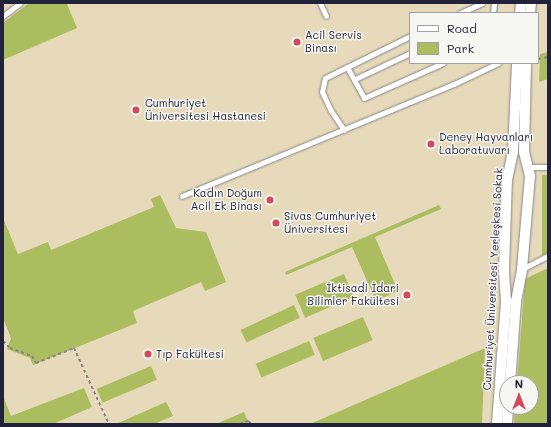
<!DOCTYPE html>
<html>
<head>
<meta charset="utf-8">
<style>
	body { margin:0 }
	#map { position:relative; width:551px; height:427px; overflow:hidden; background:#ede9d4; font-family:Mali,sans-serif }
	div>[style] { position:absolute }
	[style*='--x'] { left:calc(var(--x)*1px); top:calc(var(--y)*1px); width:calc(var(--w)*1px); rotate:calc(var(--a)*1deg) }
	.built>* { inset:0; background:#e7daba }
	.green>* { inset:0; background:#acbd60; transform-origin:0 0 }
	.path>* { height:2px; margin-top:-1px; transform-origin:0; background:repeating-linear-gradient(90deg,#888688 0 3px,transparent 0 6px) }
	.roads { filter:drop-shadow(0 0 1px #888688) drop-shadow(0 0 1px #888688) }
	.service>* { height:5px; margin:-2.5px; padding:0 2.5px; transform-origin:2.5px; border-radius:2.5px; background:#fff }
	.minor>* { height:10px; margin:-5px; padding:0 5px; transform-origin:5px; border-radius:5px; background:#fff }
	.dots>* { width:11px; height:11px; translate:-50% -50%; box-sizing:border-box; border:2px solid #f6f6f2; border-radius:50% }
	span { translate:-50% -50%; white-space:nowrap; text-align:center; line-height:1.15; -webkit-text-stroke:3px #f6f6f2; paint-order:stroke }
	.poi-label { font-size:11px; color:#22223b }
	.left { translate:0 -50%; text-align:left }
	.right { translate:-100% -50%; text-align:right }
	.street-label { font-size:11px; color:#22223b }
	.frame { position:absolute; inset:0; border:4px solid #22223b; pointer-events:none }
	.legend { position:absolute; left:409px; top:12px; width:130px; height:52px; box-sizing:border-box; background:#f6f6f2; border:1px solid #a1a1a9; margin:0; padding:5px 7px; list-style:none; font-size:12px; color:#22223b }
	.legend li { display:flex; align-items:center; gap:8px; height:20px }
	.legend b { width:20px; border:1px solid #a1a1a9 }
	.north { position:absolute; left:499px; top:375px; width:40px; height:40px; box-sizing:border-box; background:#f6f6f2; border:1px solid #a1a1a9; border-radius:50%; rotate:0deg; font-size:11px; font-weight:700; line-height:16px; text-align:center; color:#22223b }
	.north::after { content:''; display:block; margin:auto; width:14px; height:18px; background:#d1495b; clip-path:polygon(50% 0,100% 100%,50% 72%,0 100%) }
</style>
</head>
<body>
<div id="map">
	<div class="built">
		<div style="clip-path:polygon(evenodd,3px 3px,548px 3px,548px 424px,3px 424px,3px 3px,410px 13px,538px 13px,538px 63px,410px 63px,410px 13px,3px 3px,507px 383px,531px 383px,531px 407px,507px 407px,507px 383px)"></div>
	</div>
	<div class="green">
		<div style="clip-path:polygon(29px 3px,67px 4px,77px 28px,3px 60px,3px 23px)"></div>
		<div style="clip-path:polygon(548px 52px,548px 79px,539px 82px,540px 54px)"></div>
		<div style="left:542px;top:175px;width:6px;height:80px"></div>
		<div style="clip-path:polygon(160px 195px,176px 228px,206px 232px,226px 282px,205px 291px,201px 282px,133px 311px,137px 323px,33px 365px,30px 358px,7px 349px,11px 338px,3px 318px,3px 218px,18px 254px,48px 242px,51px 250px,154px 207px,151px 199px)"></div>
		<div style="clip-path:polygon(439px 205px,441px 209px,375px 237px,398px 291px,376px 301px,352px 247px,286px 275px,285px 272px)"></div>
		<div style="clip-path:polygon(548px 268px,548px 424px,514px 424px,515px 407px,531px 407px,531px 383px,517px 383px,525px 279px)"></div>
		<div style="left:344px;top:274px;width:25px;height:53px;rotate:67deg"></div>
		<div style="left:294px;top:305px;width:14px;height:59px;rotate:65deg"></div>
		<div style="left:363px;top:317px;width:25px;height:54px;rotate:67deg"></div>
		<div style="left:309px;top:341px;width:15px;height:58px;rotate:67deg"></div>
		<div style="clip-path:polygon(485px 348px,482px 424px,310px 424px)"></div>
		<div style="left:151px;top:366px;width:15px;height:59px;rotate:67deg"></div>
		<div style="clip-path:polygon(84px 388px,92px 407px,53px 424px,3px 424px,3px 396px,11px 416px)"></div>
		<div style="clip-path:polygon(166px 402px,173px 416px,154px 424px,116px 424px)"></div>
		<div style="clip-path:polygon(244px 412px,249px 424px,216px 424px)"></div>
	</div>
	<div class="path">
		<div style="--x:538;--y:59;--w:10;--a:-11"></div>
		<div style="--x:3;--y:341;--w:10;--a:45"></div>
		<div style="--x:10;--y:348;--w:23;--a:20"></div>
		<div style="--x:32;--y:356;--w:8;--a:60"></div>
		<div style="--x:36;--y:363;--w:41;--a:-21.5"></div>
		<div style="--x:74;--y:348;--w:84;--a:65.3"></div>
		<div style="--x:240;--y:424;--w:9;--a:-21"></div>
		<div style="--x:248;--y:421;--w:5;--a:37"></div>
	</div>
	<div class="roads">
		<div class="service">
			<div style="--x:320;--y:3;--w:14;--a:65"></div>
			<div style="--x:460;--y:13;--w:24;--a:-24"></div>
			<div style="--x:493;--y:13;--w:10;--a:-84"></div>
			<div style="--x:3;--y:16;--w:21;--a:-37"></div>
			<div style="--x:347;--y:67;--w:35;--a:61"></div>
			<div style="--x:364;--y:98;--w:86;--a:-23.9"></div>
			<div style="--x:355;--y:79;--w:61;--a:-25.3"></div>
			<div style="--x:344;--y:130;--w:23;--a:-124"></div>
			<div style="--x:331;--y:111;--w:21;--a:-115"></div>
			<div style="--x:322;--y:92;--w:14;--a:-78"></div>
			<div style="--x:325;--y:78;--w:95;--a:-26.3"></div>
			<div style="--x:528;--y:167;--w:20;--a:0"></div>
			<div style="--x:182;--y:196;--w:294;--a:-22.4"></div>
			<div style="--x:454;--y:84;--w:49;--a:-25.5"></div>
			<div style="--x:522;--y:269;--w:29;--a:-27"></div>
		</div>
		<div class="minor">
			<div style="--x:520;--y:13;--w:10;--a:-84"></div>
			<div style="--x:530;--y:13;--w:10;--a:-84"></div>
			<div style="--x:510;--y:383;--w:82;--a:-85.8"></div>
			<div style="--x:516;--y:301;--w:33;--a:-79"></div>
			<div style="--x:522;--y:269;--w:93;--a:-85.1"></div>
			<div style="--x:530;--y:176;--w:25;--a:-104"></div>
			<div style="--x:524;--y:152;--w:89;--a:-88.7"></div>
			<div style="--x:497;--y:424;--w:123;--a:-85.8"></div>
			<div style="--x:506;--y:301;--w:32;--a:-94"></div>
			<div style="--x:504;--y:269;--w:89;--a:-88.1"></div>
			<div style="--x:507;--y:180;--w:29;--a:-78"></div>
			<div style="--x:513;--y:152;--w:89;--a:-87.4"></div>
			<div style="--x:507;--y:424;--w:17;--a:-87"></div>
		</div>
	</div>
	<div class="dots">
		<div style="left:297px;top:42px;background:#d1495b"></div>
		<div style="left:136px;top:110px;background:#d1495b"></div>
		<div style="left:431px;top:144px;background:#d1495b"></div>
		<div style="left:270px;top:200px;background:#d1495b"></div>
		<div style="left:276px;top:223px;background:#d1495b"></div>
		<div style="left:407px;top:295px;background:#d1495b"></div>
		<div style="left:148px;top:354px;background:#d1495b"></div>
	</div>
	<div class="poi-label">
		<span class="left" style="left:305px;top:42px">Acil Servis<br>Binası</span>
		<span class="left" style="left:145px;top:110px">Cumhuriyet<br>Üniversitesi Hastanesi</span>
		<span class="left" style="left:439px;top:144px">Deney Hayvanları<br>Laboratuvarı</span>
		<span class="right" style="left:262px;top:200px">Kadın Doğum<br>Acil Ek Binası</span>
		<span class="left" style="left:284px;top:223px">Sivas Cumhuriyet<br>Üniversitesi</span>
		<span class="right" style="left:399px;top:295px">İktisadi İdari<br>Bilimler Fakültesi</span>
		<span class="left" style="left:156px;top:354px">Tıp Fakültesi</span>
	</div>
	<div class="street-label">
		<span style="left:493px;top:279px;rotate:-87deg">Cumhuriyet Üniversitesi Yerleşkesi Sokak</span>
	</div>
	<div class="frame"></div>
	<ul class="legend">
	<li><b style="height:5px;background:#fff"></b>Road</li>
	<li><b style="height:11px;background:#acbd60"></b>Park</li>
	</ul>
	<div class="north">N</div>
</div>
</body>
</html>
